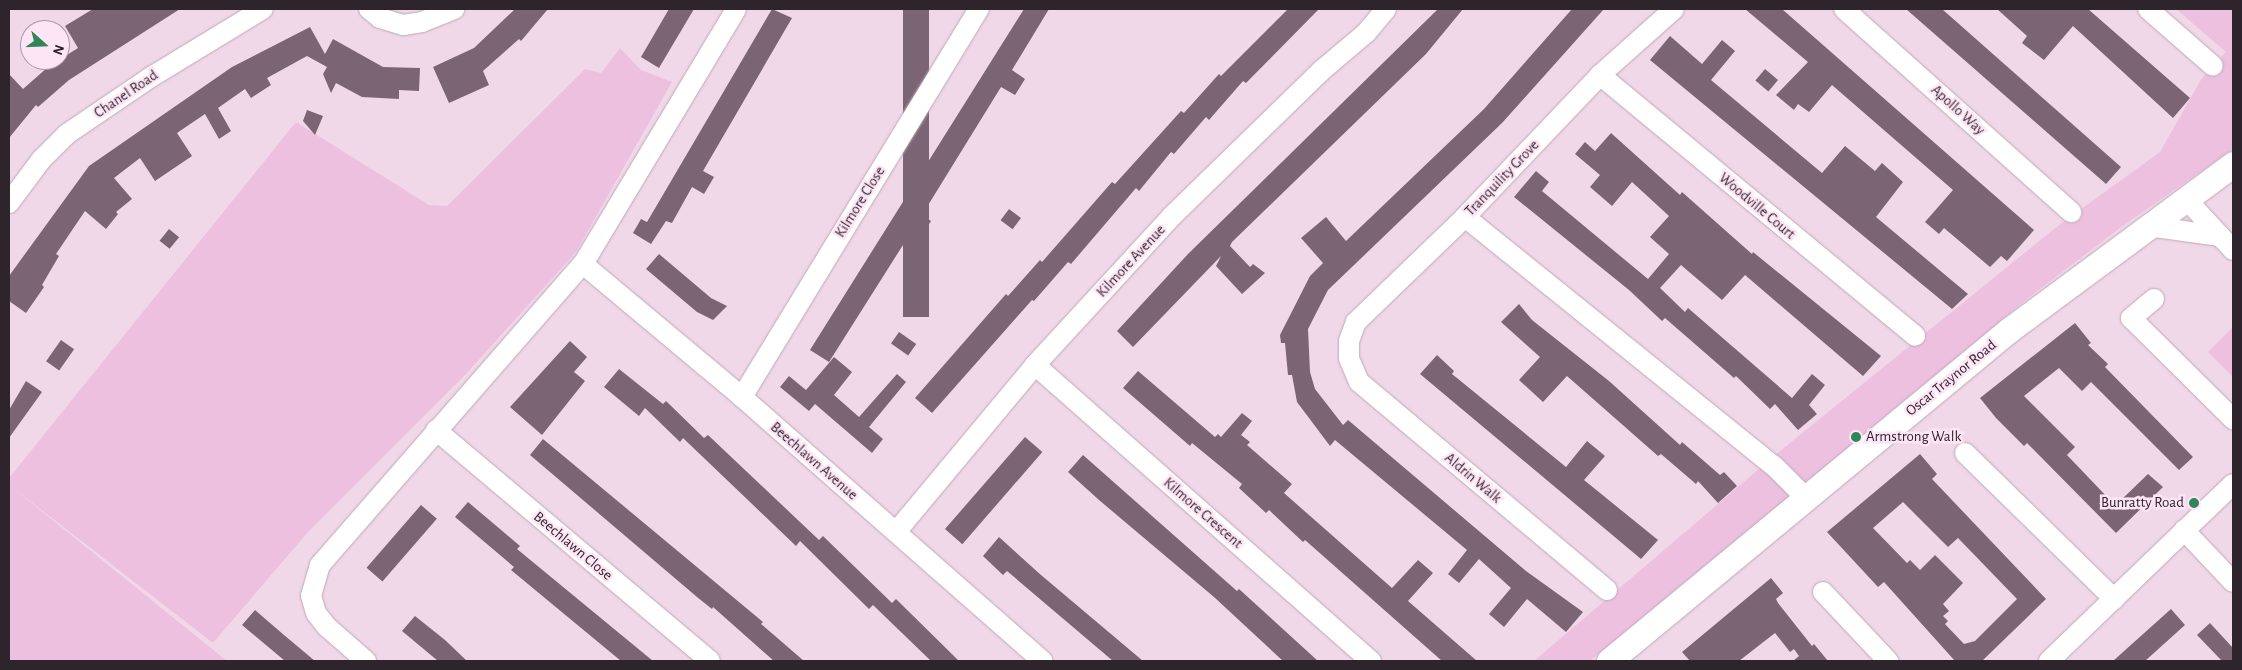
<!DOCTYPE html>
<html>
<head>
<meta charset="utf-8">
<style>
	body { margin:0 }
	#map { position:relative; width:2242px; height:670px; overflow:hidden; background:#f1d8e9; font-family:"Alegreya Sans",sans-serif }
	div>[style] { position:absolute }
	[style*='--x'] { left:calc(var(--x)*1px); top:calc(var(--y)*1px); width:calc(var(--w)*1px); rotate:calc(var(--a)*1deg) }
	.green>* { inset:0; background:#edc0e0 }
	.building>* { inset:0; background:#7b6574; transform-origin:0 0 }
	.roads { filter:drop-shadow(0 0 1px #bfa8b8) drop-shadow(0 0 1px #bfa8b8) }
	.minor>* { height:20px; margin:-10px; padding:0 10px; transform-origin:10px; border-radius:10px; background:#fff }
	.major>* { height:25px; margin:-12.5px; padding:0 12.5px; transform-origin:12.5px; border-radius:12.5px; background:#fff }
	.dots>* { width:14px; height:14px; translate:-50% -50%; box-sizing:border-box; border:2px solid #fee5f6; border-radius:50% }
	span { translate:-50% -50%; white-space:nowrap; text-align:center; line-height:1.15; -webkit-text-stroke:5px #fee5f6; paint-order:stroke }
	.street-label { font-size:15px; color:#2e252c }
	.poi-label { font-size:15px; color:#2e252c }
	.left { translate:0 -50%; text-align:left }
	.right { translate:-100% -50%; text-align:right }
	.frame { position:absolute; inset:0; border:10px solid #2e252c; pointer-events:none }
	.north { position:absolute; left:20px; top:20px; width:50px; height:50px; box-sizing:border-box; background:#fee5f6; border:1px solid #ab98a5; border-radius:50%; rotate:110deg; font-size:14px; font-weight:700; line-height:20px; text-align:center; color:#2e252c }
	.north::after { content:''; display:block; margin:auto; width:18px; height:22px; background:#308559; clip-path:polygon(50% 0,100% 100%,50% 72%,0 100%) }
</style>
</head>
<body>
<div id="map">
	<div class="green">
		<div style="clip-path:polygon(2176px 9px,2233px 9px,2233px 149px,2124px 225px,2032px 295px,1590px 661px,1534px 661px,1780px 451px,2059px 225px,2160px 152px,2202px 78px,2226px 52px)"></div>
		<div style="clip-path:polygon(620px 48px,641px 70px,672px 82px,576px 252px,467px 373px,308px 532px,213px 643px,13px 488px,227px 661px,9px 661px,9px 478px,296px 122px,429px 205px,447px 206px,585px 69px,601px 73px)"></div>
		<div style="clip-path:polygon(2233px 327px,2233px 377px,2208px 352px)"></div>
	</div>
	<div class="building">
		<div style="clip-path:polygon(93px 9px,180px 9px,69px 80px,38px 107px,36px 105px,9px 138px,9px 74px,23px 89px,48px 67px,78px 48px,65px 26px)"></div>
		<div style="clip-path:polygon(515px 9px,548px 9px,521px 41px,519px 39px,483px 71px,489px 85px,449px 103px,433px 67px,474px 48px)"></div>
		<div style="clip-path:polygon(669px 9px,694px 9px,659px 68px,641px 57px)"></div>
		<div style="clip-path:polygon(772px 9px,792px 18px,703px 171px,714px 177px,704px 194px,692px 187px,672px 223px,666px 221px,651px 244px,633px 233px,641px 219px,647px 222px)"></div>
		<div style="left:903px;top:9px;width:26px;height:308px"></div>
		<div style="clip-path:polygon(1024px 9px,1049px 9px,1012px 70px,1025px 79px,1015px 95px,1001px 87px,922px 215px,931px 221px,924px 232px,915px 226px,829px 362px,810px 350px)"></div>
		<div style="clip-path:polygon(1288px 9px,1319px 9px,1246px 83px,1243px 81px,1209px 120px,1206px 117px,1174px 154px,1171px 152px,1139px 191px,1136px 188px,1071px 264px,1068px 262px,1034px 301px,1032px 300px,932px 413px,915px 398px,1006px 294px,1008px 296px,1040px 260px,1042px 262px,1112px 182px,1115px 184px,1181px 111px,1184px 113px,1219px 74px,1221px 76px)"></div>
		<div style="clip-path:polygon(1438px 9px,1463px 9px,1426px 54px,1232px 242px,1230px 246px,1250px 267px,1253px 264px,1265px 273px,1242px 294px,1216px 266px,1221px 256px,1133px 347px,1117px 331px,1188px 254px)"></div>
		<div style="clip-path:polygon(1572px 9px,1604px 9px,1502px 123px,1328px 290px,1308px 329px,1310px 372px,1315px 389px,1343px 425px,1348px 420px,1526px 571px,1583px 612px,1566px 632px,1527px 599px,1504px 627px,1489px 614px,1511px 588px,1479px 559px,1459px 583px,1448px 574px,1467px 550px,1335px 440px,1330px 446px,1297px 402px,1292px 375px,1288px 375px,1285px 343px,1281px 343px,1280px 335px,1310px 276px,1323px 263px,1301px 238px,1326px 217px,1346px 241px,1484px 109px)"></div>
		<div style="clip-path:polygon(1745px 9px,1782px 9px,2034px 230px,2007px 261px,2001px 256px,1990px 267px,1944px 228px,1939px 234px,1925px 222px,1953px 190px,1832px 85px,1809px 112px,1798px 104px,1794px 110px,1776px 95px,1808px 62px)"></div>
		<div style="clip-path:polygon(1906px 9px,1942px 9px,2121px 167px,2106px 184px)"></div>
		<div style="clip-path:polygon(1997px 9px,2088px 9px,2190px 98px,2173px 118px,2073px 26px,2044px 60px,2022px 43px,2027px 36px)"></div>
		<div style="clip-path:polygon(310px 27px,325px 54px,333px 39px,383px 67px,420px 68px,419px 91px,399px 90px,399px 99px,362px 97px,336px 83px,331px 93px,323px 74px,327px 67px,307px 56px,267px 78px,271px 85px,251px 98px,245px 89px,218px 108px,231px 131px,219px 139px,205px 114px,177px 133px,192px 156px,155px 181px,140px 158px,114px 178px,132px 199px,116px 212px,118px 214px,106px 229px,85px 211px,56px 254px,59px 256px,42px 285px,44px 287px,26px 313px,9px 301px,9px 276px,89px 166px,232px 67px)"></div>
		<div style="clip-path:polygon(1670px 36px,1702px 64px,1722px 40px,1735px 51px,1711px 80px,1822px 173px,1845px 146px,1875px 171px,1882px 163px,1903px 182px,1876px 217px,1968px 294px,1952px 309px,1650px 60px)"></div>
		<div style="left:1765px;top:69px;width:17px;height:15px;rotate:40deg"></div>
		<div style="clip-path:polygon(307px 110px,323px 116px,315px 135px,303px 121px)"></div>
		<div style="clip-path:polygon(1611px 133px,1680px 195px,1682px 192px,1752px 254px,1753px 252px,1881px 356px,1863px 376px,1745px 275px,1722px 300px,1681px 265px,1660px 288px,1685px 312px,1688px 308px,1792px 398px,1812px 374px,1825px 385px,1809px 405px,1817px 414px,1798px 430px,1775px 404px,1770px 409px,1736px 376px,1734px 378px,1665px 318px,1662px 321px,1629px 290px,1514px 197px,1536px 171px,1549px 182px,1542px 191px,1648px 279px,1669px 254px,1650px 237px,1669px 216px,1632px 182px,1612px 206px,1590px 187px,1600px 175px,1575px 154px,1585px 142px,1595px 151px)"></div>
		<div style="left:1009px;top:209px;width:15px;height:14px;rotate:37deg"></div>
		<div style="left:169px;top:229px;width:13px;height:15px;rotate:39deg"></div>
		<div style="clip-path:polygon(659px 254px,711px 298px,727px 306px,713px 320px,697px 312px,646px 269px)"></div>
		<div style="clip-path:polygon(1519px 304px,1532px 320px,1609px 381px,1680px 445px,1682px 442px,1720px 475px,1724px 472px,1737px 486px,1718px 503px,1698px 481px,1696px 484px,1661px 454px,1658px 456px,1567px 376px,1543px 402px,1519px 380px,1540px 357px,1501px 322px)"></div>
		<div style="clip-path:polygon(2075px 323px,2091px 343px,2088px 345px,2108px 364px,2105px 367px,2193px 457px,2179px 470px,2091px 382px,2082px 391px,2059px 368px,2024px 396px,2075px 447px,2067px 455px,2109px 499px,2119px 502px,2148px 474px,2163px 487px,2116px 533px,2027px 443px,2024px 446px,1996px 418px,1980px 398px)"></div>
		<div style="left:899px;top:332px;width:21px;height:14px;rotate:35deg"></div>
		<div style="left:61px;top:340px;width:16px;height:26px;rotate:35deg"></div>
		<div style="clip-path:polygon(570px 341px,587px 357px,574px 372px,585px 381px,542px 435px,510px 407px)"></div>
		<div style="clip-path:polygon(1437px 355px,1454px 371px,1452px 374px,1566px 467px,1587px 441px,1605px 456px,1584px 480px,1658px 540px,1641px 559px,1420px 374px)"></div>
		<div style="clip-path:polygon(834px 357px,852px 372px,834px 395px,859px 417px,897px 374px,906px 382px,869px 427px,883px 439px,872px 453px,815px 404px,809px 411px,780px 387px,789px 376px,806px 390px)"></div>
		<div style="clip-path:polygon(619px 369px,663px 404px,666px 401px,704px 438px,708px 435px,819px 540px,823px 536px,892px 603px,896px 599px,959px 661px,931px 661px,873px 605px,869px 609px,800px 541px,796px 546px,683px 438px,680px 442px,645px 408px,639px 416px,604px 387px)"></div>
		<div style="clip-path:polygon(1138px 371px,1215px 437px,1218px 434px,1221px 437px,1242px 413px,1252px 421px,1241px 435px,1250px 442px,1247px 445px,1292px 484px,1284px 493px,1392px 588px,1418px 560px,1433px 573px,1408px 601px,1477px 661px,1442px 661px,1305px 540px,1303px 542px,1269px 510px,1266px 513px,1239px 488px,1242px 484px,1192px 443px,1190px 446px,1123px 388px)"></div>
		<div style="clip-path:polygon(26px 381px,42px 392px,9px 438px,9px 410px)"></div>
		<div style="left:1025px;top:437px;width:23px;height:122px;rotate:41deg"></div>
		<div style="clip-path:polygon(543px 439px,763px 622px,761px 624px,804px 661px,774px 661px,713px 607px,712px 609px,697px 597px,530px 455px)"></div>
		<div style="clip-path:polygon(evenodd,1920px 454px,1937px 474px,1932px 479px,2046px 599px,1982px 661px,1955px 661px,1884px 582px,1878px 587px,1827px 532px,1920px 454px,1903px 502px,1948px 547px,1958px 538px,2017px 599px,1975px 641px,1964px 644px,1945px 624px,1948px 621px,1943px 616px,1949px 611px,1943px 604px,1963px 583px,1935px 555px,1920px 570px,1910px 560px,1907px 563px,1873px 528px,1903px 502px)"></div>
		<div style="clip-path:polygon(1083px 455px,1237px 591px,1239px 589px,1318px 661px,1283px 661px,1214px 597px,1099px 500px,1068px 472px)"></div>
		<div style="clip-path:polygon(468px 502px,520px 546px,517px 549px,653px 661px,621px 661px,511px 570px,514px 567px,455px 517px)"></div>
		<div style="left:421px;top:505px;width:21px;height:83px;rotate:41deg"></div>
		<div style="clip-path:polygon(999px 537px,1041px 575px,1143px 661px,1113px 661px,1007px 571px,1003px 575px,983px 556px)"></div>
		<div style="clip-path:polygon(1771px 578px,1783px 593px,1776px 599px,1778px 603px,1812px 646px,1814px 644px,1828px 661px,1793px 661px,1799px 656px,1794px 649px,1790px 652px,1775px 633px,1739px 661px,1690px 661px,1682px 652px)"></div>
		<div style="clip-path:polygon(2171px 609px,2185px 625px,2145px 661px,2113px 661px)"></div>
		<div style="clip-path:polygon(255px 610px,284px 635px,315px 661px,285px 661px,242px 625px)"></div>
		<div style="clip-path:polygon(415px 616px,445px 640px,467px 661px,438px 661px,402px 631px)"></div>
		<div style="clip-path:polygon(2210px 623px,2233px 648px,2233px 661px,2222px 661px,2197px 635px)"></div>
	</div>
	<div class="roads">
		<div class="minor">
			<div style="--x:369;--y:9;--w:14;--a:39"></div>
			<div style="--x:380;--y:18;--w:24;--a:17"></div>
			<div style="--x:403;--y:25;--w:19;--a:-9"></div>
			<div style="--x:422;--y:22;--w:35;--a:-22"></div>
			<div style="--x:1844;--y:9;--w:305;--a:41.8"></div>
			<div style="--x:2148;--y:9;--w:86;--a:41.2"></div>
			<div style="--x:1600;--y:75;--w:409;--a:39.6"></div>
			<div style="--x:2187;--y:200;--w:68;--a:47.4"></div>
			<div style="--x:9;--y:203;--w:54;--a:-53.3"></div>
			<div style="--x:41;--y:160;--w:37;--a:-45"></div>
			<div style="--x:67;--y:134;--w:102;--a:-34.2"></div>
			<div style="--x:151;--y:77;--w:131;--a:-31.3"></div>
			<div style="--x:1465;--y:217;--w:397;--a:38.9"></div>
			<div style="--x:1774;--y:466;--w:44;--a:45"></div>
			<div style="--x:2148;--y:226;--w:73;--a:7.9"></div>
			<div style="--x:583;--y:264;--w:207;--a:39.9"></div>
			<div style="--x:742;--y:397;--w:400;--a:41.3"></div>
			<div style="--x:2154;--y:299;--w:30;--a:140"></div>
			<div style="--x:2131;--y:318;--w:144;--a:44.7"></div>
			<div style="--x:1035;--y:365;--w:448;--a:41.4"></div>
			<div style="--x:742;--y:397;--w:455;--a:-58.6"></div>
			<div style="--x:436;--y:430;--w:358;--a:40.1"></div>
			<div style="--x:1965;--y:453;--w:209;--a:44.4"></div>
			<div style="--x:2184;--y:530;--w:71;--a:46.7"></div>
			<div style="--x:896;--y:532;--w:217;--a:-50.2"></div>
			<div style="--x:1035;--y:365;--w:202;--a:-47.4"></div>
			<div style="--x:1172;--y:216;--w:208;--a:-44.2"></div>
			<div style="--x:1321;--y:71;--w:59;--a:-40.2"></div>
			<div style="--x:1366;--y:33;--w:31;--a:-50"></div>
			<div style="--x:1607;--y:590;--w:324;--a:-140"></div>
			<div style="--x:1359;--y:382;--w:26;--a:-113"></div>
			<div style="--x:1349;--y:358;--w:17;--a:-90"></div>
			<div style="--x:1349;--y:341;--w:20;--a:-70"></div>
			<div style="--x:1356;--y:322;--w:151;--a:-43.9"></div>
			<div style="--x:1465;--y:217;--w:196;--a:-46.4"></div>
			<div style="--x:1600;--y:75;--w:99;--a:-41.7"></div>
			<div style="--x:1823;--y:592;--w:95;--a:46.7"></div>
			<div style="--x:366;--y:661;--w:52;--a:-138.9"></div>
			<div style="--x:327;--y:627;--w:18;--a:-128"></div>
			<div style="--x:316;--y:613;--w:18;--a:-106"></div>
			<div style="--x:311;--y:596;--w:32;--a:-74"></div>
			<div style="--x:320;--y:565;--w:400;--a:-48.9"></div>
			<div style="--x:583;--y:264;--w:297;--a:-59"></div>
			<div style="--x:2049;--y:661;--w:255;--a:-43.9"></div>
		</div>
		<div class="major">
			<div style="--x:1609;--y:661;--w:519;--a:-39.61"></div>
			<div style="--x:2009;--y:330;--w:279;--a:-36.5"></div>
		</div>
	</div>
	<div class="dots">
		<div style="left:1856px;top:437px;background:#308559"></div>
		<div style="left:2194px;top:503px;background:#308559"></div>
	</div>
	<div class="street-label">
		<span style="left:126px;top:94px;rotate:-34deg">Chanel Road</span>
		<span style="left:1958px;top:110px;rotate:42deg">Apollo Way</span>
		<span style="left:1502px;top:178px;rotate:-46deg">Tranquility Grove</span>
		<span style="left:860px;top:202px;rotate:-58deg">Kilmore Close</span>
		<span style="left:1757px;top:206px;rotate:40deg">Woodville Court</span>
		<span style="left:1131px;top:261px;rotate:-47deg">Kilmore Avenue</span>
		<span style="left:1951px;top:378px;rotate:-39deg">Oscar Traynor Road</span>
		<span style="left:814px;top:461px;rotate:41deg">Beechlawn Avenue</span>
		<span style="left:1473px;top:478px;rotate:40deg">Aldrin Walk</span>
		<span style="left:1203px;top:513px;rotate:41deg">Kilmore Crescent</span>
		<span style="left:573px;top:546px;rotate:40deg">Beechlawn Close</span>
	</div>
	<div class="poi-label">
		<span class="left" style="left:1866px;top:437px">Armstrong Walk</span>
		<span class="right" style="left:2184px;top:503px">Bunratty Road</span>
	</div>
	<div class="frame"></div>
	<div class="north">N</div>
</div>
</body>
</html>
